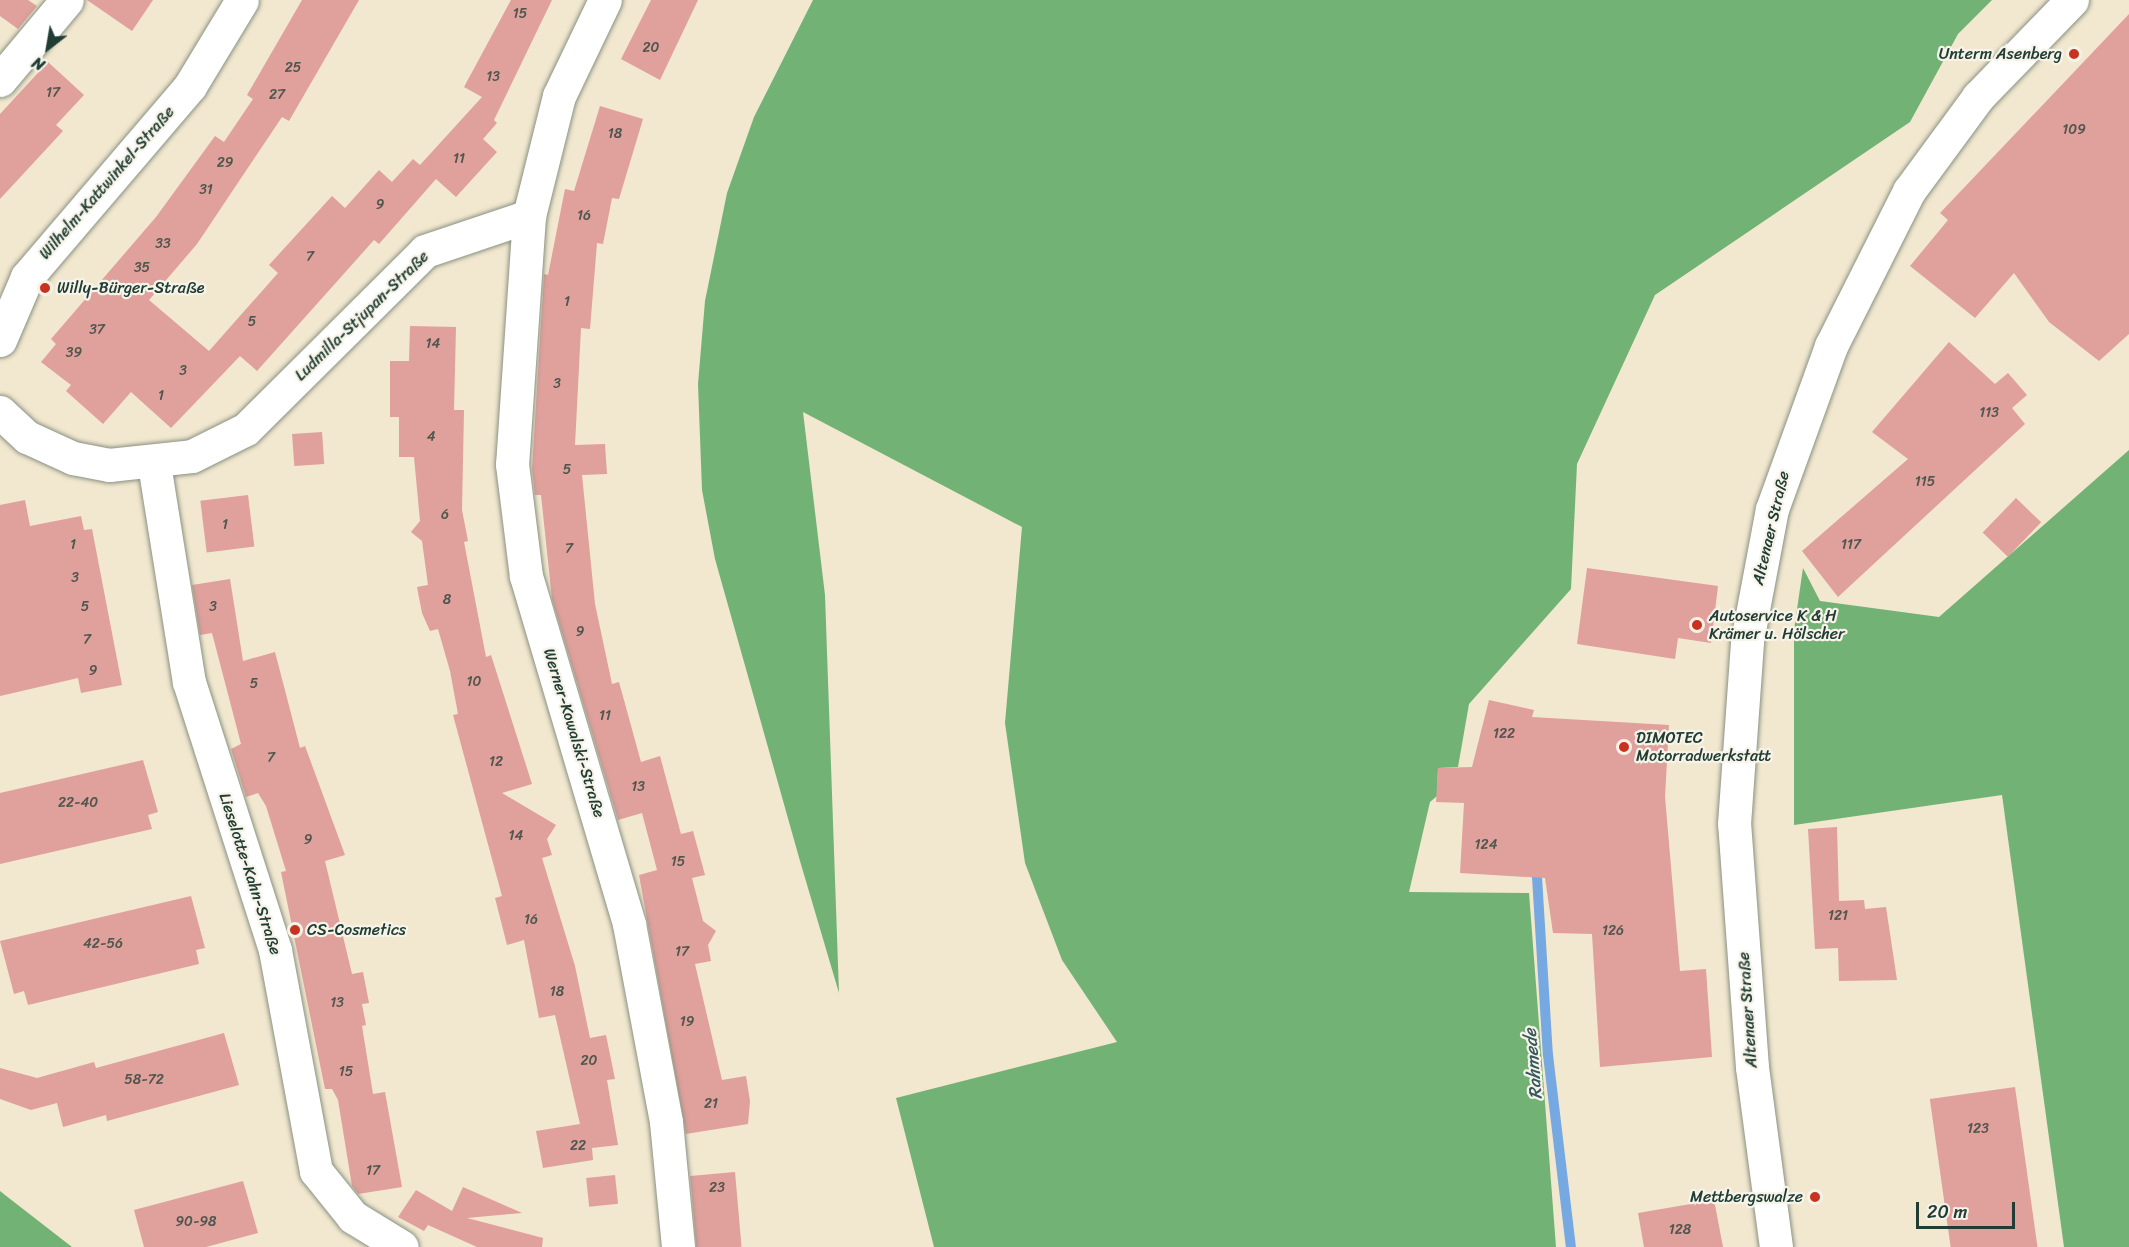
<!DOCTYPE html>
<html>
<head>
<meta charset="utf-8">
<style>
	body { margin:0 }
	#map { position:relative; width:2129px; height:1247px; overflow:hidden; background:#f2e7cf; font-family:Sriracha,sans-serif }
	div>[style] { position:absolute }
	[style*='--x'] { left:calc(var(--x)*1px); top:calc(var(--y)*1px); width:calc(var(--w)*1px); rotate:calc(var(--a)*1deg) }
	.forest>* { inset:0; background:#72b274 }
	.stream>* { height:10px; margin:-5px; padding:0 5px; transform-origin:5px; border-radius:5px; background:#76a8e1 }
	.building>* { inset:0; background:#e0a09c; transform-origin:0 0 }
	.roads { filter:drop-shadow(0 0 2px #889282) drop-shadow(0 0 2px #889282) }
	.minor>* { height:33px; margin:-16.5px; padding:0 16.5px; transform-origin:16.5px; border-radius:16.5px; background:#fff }
	.major>* { height:33px; margin:-16.5px; padding:0 16.5px; transform-origin:16.5px; border-radius:16.5px; background:#fff }
	.dots>* { width:16px; height:16px; translate:-50% -50%; box-sizing:border-box; border:3px solid #f7f3e8; border-radius:50% }
	span { translate:-50% -50%; white-space:nowrap; text-align:center; line-height:1.15; -webkit-text-stroke:4.5px #f7f3e8; paint-order:stroke }
	.number-label { font-size:14px; color:#4f564e }
	.number-label span { -webkit-text-stroke-width:0 }
	.poi-label { font-size:16px; color:#1f3d34 }
	.right { translate:-100% -50%; text-align:right }
	.left { translate:0 -50%; text-align:left }
	.street-label { font-size:16px; color:#1f3d34 }
	.water-label { font-size:18px; color:#35585f; font-style:italic }
	.north { position:absolute; left:18px; top:18px; width:60px; height:60px; -webkit-text-stroke:4px #f7f3e8; paint-order:stroke; rotate:211deg; font-size:16px; font-weight:700; line-height:24px; text-align:center; color:#1f3d34 }
	.north::after { content:''; display:block; margin:auto; width:21px; height:27px; background:#1f3d34; clip-path:polygon(50% 0,100% 100%,50% 72%,0 100%) }
	.scale { position:absolute; left:1916px; top:1202px; width:99px; height:27px; box-sizing:border-box; border:3px solid #1f3d34; border-top:0; padding-left:8px; font-size:18px; line-height:21px; white-space:nowrap; color:#1f3d34; -webkit-text-stroke:4px #f7f3e8; paint-order:stroke }
</style>
</head>
<body>
<div id="map">
	<div class="forest">
		<div style="clip-path:polygon(813px 0,1992px 0,1958px 34px,1910px 122px,1655px 295px,1577px 464px,1571px 589px,1469px 704px,1458px 767px,1438px 768px,1437px 796px,1430px 802px,1409px 892px,1529px 893px,1556px 1247px,934px 1247px,896px 1098px,1117px 1042px,1062px 960px,1025px 863px,1005px 723px,1022px 527px,803px 412px,825px 595px,839px 993px,800px 861px,715px 559px,702px 490px,698px 384px,705px 301px,727px 193px,754px 117px)"></div>
		<div style="clip-path:polygon(2129px 450px,2129px 1247px,2064px 1247px,2002px 795px,1794px 825px,1794px 630px,1803px 568px,1820px 601px,1939px 617px)"></div>
		<div style="clip-path:polygon(0 1191px,5px 1195px,72px 1247px,0 1247px)"></div>
	</div>
	<div class="stream">
		<div style="--x:1537;--y:877;--w:178;--a:86.5"></div>
		<div style="--x:1548;--y:1055;--w:193;--a:83.2"></div>
	</div>
	<div class="building">
		<div style="clip-path:polygon(0 0,28px 0,37px 6px,18px 29px,0 16px)"></div>
		<div style="clip-path:polygon(87px 0,153px 0,132px 31px)"></div>
		<div style="clip-path:polygon(302px 0,359px 0,289px 121px,282px 117px,197px 244px,149px 300px,209px 351px,278px 273px,269px 265px,332px 196px,345px 208px,379px 170px,392px 182px,413px 159px,420px 165px,482px 97px,464px 87px,511px 0,552px 0,494px 120px,497px 123px,483px 139px,497px 152px,456px 197px,436px 179px,379px 244px,374px 240px,257px 371px,240px 356px,171px 428px,131px 392px,103px 424px,66px 391px,71px 385px,41px 362px,56px 344px,51px 339px,156px 217px,215px 136px,224px 142px,253px 99px,247px 95px)"></div>
		<div style="clip-path:polygon(651px 0,698px 0,660px 80px,621px 59px)"></div>
		<div style="clip-path:polygon(2129px 14px,2129px 334px,2099px 361px,2049px 322px,2014px 273px,1975px 318px,1910px 266px,1948px 220px,1940px 213px)"></div>
		<div style="clip-path:polygon(48px 62px,84px 95px,56px 125px,63px 131px,0 199px,0 114px)"></div>
		<div style="clip-path:polygon(600px 106px,643px 119px,619px 199px,612px 198px,603px 244px,597px 243px,590px 329px,581px 328px,575px 445px,605px 444px,607px 474px,582px 475px,595px 604px,612px 684px,619px 682px,641px 762px,660px 756px,681px 834px,693px 831px,705px 875px,692px 878px,703px 921px,716px 931px,708px 945px,711px 961px,695px 964px,722px 1080px,746px 1076px,750px 1101px,748px 1124px,686px 1134px,639px 875px,657px 870px,642px 813px,618px 820px,552px 599px,541px 495px,535px 495px,532px 469px,544px 274px,548px 275px,565px 189px,574px 191px)"></div>
		<div style="clip-path:polygon(410px 326px,456px 327px,454px 410px,464px 410px,462px 510px,468px 541px,464px 542px,486px 657px,491px 655px,532px 784px,502px 793px,556px 825px,547px 839px,552px 855px,542px 858px,575px 966px,590px 1038px,606px 1035px,615px 1079px,607px 1080px,618px 1145px,592px 1148px,593px 1160px,543px 1168px,536px 1131px,580px 1124px,555px 1015px,539px 1018px,524px 940px,507px 945px,495px 898px,502px 896px,453px 715px,458px 714px,450px 671px,438px 629px,430px 631px,422px 613px,417px 587px,428px 585px,422px 541px,411px 532px,420px 521px,414px 457px,399px 457px,399px 417px,390px 417px,390px 361px,409px 361px)"></div>
		<div style="clip-path:polygon(1949px 342px,1995px 384px,2008px 373px,2027px 395px,2012px 408px,2025px 424px,1838px 597px,1802px 551px,1908px 459px,1872px 432px)"></div>
		<div style="left:322px;top:432px;width:32px;height:30px;rotate:86deg"></div>
		<div style="left:248px;top:495px;width:52px;height:48px;rotate:83deg"></div>
		<div style="left:2016px;top:498px;width:35px;height:48px;rotate:44deg"></div>
		<div style="clip-path:polygon(25px 500px,30px 526px,81px 516px,84px 530px,92px 529px,122px 685px,81px 693px,78px 678px,0 696px,0 505px)"></div>
		<div style="clip-path:polygon(1587px 568px,1718px 586px,1711px 643px,1678px 638px,1675px 659px,1577px 644px)"></div>
		<div style="clip-path:polygon(230px 579px,243px 661px,275px 652px,300px 748px,305px 746px,345px 855px,325px 861px,352px 974px,363px 972px,369px 1003px,362px 1004px,366px 1025px,362px 1026px,373px 1094px,385px 1092px,402px 1187px,358px 1194px,352px 1186px,338px 1100px,332px 1089px,325px 1089px,281px 872px,286px 871px,266px 806px,258px 793px,246px 797px,231px 749px,241px 744px,212px 633px,200px 635px,192px 585px)"></div>
		<div style="clip-path:polygon(1489px 700px,1534px 710px,1532px 717px,1669px 725px,1665px 797px,1680px 971px,1706px 969px,1712px 1057px,1600px 1067px,1592px 934px,1553px 933px,1545px 878px,1460px 873px,1464px 803px,1436px 802px,1438px 768px,1472px 767px)"></div>
		<div style="clip-path:polygon(143px 760px,158px 812px,148px 815px,152px 829px,0 864px,0 793px)"></div>
		<div style="clip-path:polygon(1837px 827px,1839px 901px,1864px 900px,1865px 909px,1886px 907px,1897px 980px,1839px 981px,1838px 948px,1815px 949px,1808px 829px)"></div>
		<div style="clip-path:polygon(191px 896px,205px 948px,196px 950px,199px 964px,28px 1005px,24px 991px,14px 994px,0 941px)"></div>
		<div style="clip-path:polygon(224px 1033px,239px 1085px,107px 1121px,106px 1115px,63px 1127px,57px 1103px,31px 1110px,0 1099px,0 1068px,37px 1078px,94px 1062px,96px 1068px)"></div>
		<div style="left:2015px;top:1087px;width:162px;height:86px;rotate:82deg"></div>
		<div style="left:735px;top:1172px;width:75px;height:45px;rotate:85deg"></div>
		<div style="left:615px;top:1175px;width:29px;height:29px;rotate:84deg"></div>
		<div style="clip-path:polygon(243px 1181px,258px 1233px,206px 1247px,144px 1247px,134px 1210px)"></div>
		<div style="clip-path:polygon(463px 1187px,522px 1213px,467px 1218px,543px 1238px,542px 1247px,477px 1247px,428px 1225px,424px 1231px,398px 1217px,416px 1190px,452px 1211px)"></div>
		<div style="clip-path:polygon(1714px 1200px,1723px 1247px,1644px 1247px,1638px 1213px)"></div>
	</div>
	<div class="roads">
		<div class="minor">
			<div style="--x:0;--y:80;--w:104;--a:-50.1"></div>
			<div style="--x:529;--y:216;--w:249;--a:93.9"></div>
			<div style="--x:512;--y:464;--w:113;--a:82.9"></div>
			<div style="--x:526;--y:576;--w:363;--a:73.5"></div>
			<div style="--x:629;--y:924;--w:201;--a:79.4"></div>
			<div style="--x:666;--y:1122;--w:126;--a:84.5"></div>
			<div style="--x:0;--y:340;--w:69;--a:-66.8"></div>
			<div style="--x:27;--y:277;--w:251;--a:-49.5"></div>
			<div style="--x:190;--y:86;--w:100;--a:-58.8"></div>
			<div style="--x:0;--y:412;--w:37;--a:43"></div>
			<div style="--x:27;--y:437;--w:51;--a:24.5"></div>
			<div style="--x:73;--y:458;--w:37;--a:11"></div>
			<div style="--x:109;--y:465;--w:83;--a:-6.2"></div>
			<div style="--x:192;--y:456;--w:60;--a:-26.6"></div>
			<div style="--x:246;--y:429;--w:252;--a:-44.8"></div>
			<div style="--x:425;--y:251;--w:110;--a:-18.6"></div>
			<div style="--x:529;--y:216;--w:124;--a:-76"></div>
			<div style="--x:559;--y:96;--w:106;--a:-64.4"></div>
			<div style="--x:154;--y:464;--w:221;--a:80.9"></div>
			<div style="--x:189;--y:682;--w:281;--a:72.2"></div>
			<div style="--x:275;--y:950;--w:225;--a:79.5"></div>
			<div style="--x:316;--y:1171;--w:59;--a:51.2"></div>
			<div style="--x:353;--y:1217;--w:57;--a:31.5"></div>
		</div>
		<div class="major">
			<div style="--x:1776;--y:1247;--w:182;--a:-97.6"></div>
			<div style="--x:1752;--y:1067;--w:244;--a:-94.2"></div>
			<div style="--x:1734;--y:824;--w:183;--a:-85.9"></div>
			<div style="--x:1747;--y:641;--w:134;--a:-79.3"></div>
			<div style="--x:1772;--y:509;--w:173;--a:-70.1"></div>
			<div style="--x:1831;--y:346;--w:174;--a:-63.3"></div>
			<div style="--x:1909;--y:191;--w:117;--a:-53.7"></div>
			<div style="--x:1978;--y:97;--w:135;--a:-45.9"></div>
		</div>
	</div>
	<div class="dots">
		<div style="left:2074px;top:54px;background:#c8321e"></div>
		<div style="left:45px;top:288px;background:#c8321e"></div>
		<div style="left:1697px;top:625px;background:#c8321e"></div>
		<div style="left:1624px;top:747px;background:#c8321e"></div>
		<div style="left:295px;top:930px;background:#c8321e"></div>
		<div style="left:1815px;top:1197px;background:#c8321e"></div>
	</div>
	<div class="number-label">
		<span style="left:520px;top:14px">15</span>
		<span style="left:651px;top:48px">20</span>
		<span style="left:293px;top:68px">25</span>
		<span style="left:493px;top:77px">13</span>
		<span style="left:53px;top:93px">17</span>
		<span style="left:277px;top:95px">27</span>
		<span style="left:2074px;top:130px">109</span>
		<span style="left:615px;top:134px">18</span>
		<span style="left:459px;top:159px">11</span>
		<span style="left:225px;top:163px">29</span>
		<span style="left:206px;top:190px">31</span>
		<span style="left:380px;top:205px">9</span>
		<span style="left:584px;top:216px">16</span>
		<span style="left:163px;top:244px">33</span>
		<span style="left:310px;top:257px">7</span>
		<span style="left:142px;top:268px">35</span>
		<span style="left:567px;top:302px">1</span>
		<span style="left:252px;top:322px">5</span>
		<span style="left:97px;top:330px">37</span>
		<span style="left:433px;top:344px">14</span>
		<span style="left:74px;top:353px">39</span>
		<span style="left:183px;top:371px">3</span>
		<span style="left:557px;top:384px">3</span>
		<span style="left:161px;top:396px">1</span>
		<span style="left:1989px;top:413px">113</span>
		<span style="left:431px;top:437px">4</span>
		<span style="left:567px;top:470px">5</span>
		<span style="left:1925px;top:482px">115</span>
		<span style="left:445px;top:515px">6</span>
		<span style="left:225px;top:525px">1</span>
		<span style="left:73px;top:545px">1</span>
		<span style="left:1851px;top:545px">117</span>
		<span style="left:569px;top:549px">7</span>
		<span style="left:75px;top:578px">3</span>
		<span style="left:447px;top:600px">8</span>
		<span style="left:85px;top:607px">5</span>
		<span style="left:213px;top:607px">3</span>
		<span style="left:580px;top:632px">9</span>
		<span style="left:87px;top:640px">7</span>
		<span style="left:93px;top:671px">9</span>
		<span style="left:474px;top:682px">10</span>
		<span style="left:254px;top:684px">5</span>
		<span style="left:605px;top:716px">11</span>
		<span style="left:1504px;top:734px">122</span>
		<span style="left:271px;top:758px">7</span>
		<span style="left:496px;top:762px">12</span>
		<span style="left:638px;top:787px">13</span>
		<span style="left:78px;top:803px">22-40</span>
		<span style="left:516px;top:836px">14</span>
		<span style="left:308px;top:840px">9</span>
		<span style="left:1486px;top:845px">124</span>
		<span style="left:678px;top:862px">15</span>
		<span style="left:1838px;top:916px">121</span>
		<span style="left:531px;top:920px">16</span>
		<span style="left:1613px;top:931px">126</span>
		<span style="left:103px;top:944px">42-56</span>
		<span style="left:682px;top:952px">17</span>
		<span style="left:557px;top:992px">18</span>
		<span style="left:337px;top:1003px">13</span>
		<span style="left:687px;top:1022px">19</span>
		<span style="left:589px;top:1061px">20</span>
		<span style="left:346px;top:1072px">15</span>
		<span style="left:144px;top:1080px">58-72</span>
		<span style="left:711px;top:1104px">21</span>
		<span style="left:1978px;top:1129px">123</span>
		<span style="left:578px;top:1146px">22</span>
		<span style="left:373px;top:1171px">17</span>
		<span style="left:717px;top:1188px">23</span>
		<span style="left:196px;top:1222px">90-98</span>
		<span style="left:1680px;top:1230px">128</span>
	</div>
	<div class="poi-label">
		<span class="right" style="left:2062px;top:54px">Unterm Asenberg</span>
		<span class="left" style="left:57px;top:288px">Willy-Bürger-Straße</span>
		<span class="left" style="left:1709px;top:625px">Autoservice K &amp; H<br>Krämer u. Hölscher</span>
		<span class="left" style="left:1636px;top:747px">DIMOTEC<br>Motorradwerkstatt</span>
		<span class="left" style="left:307px;top:930px">CS-Cosmetics</span>
		<span class="right" style="left:1803px;top:1197px">Mettbergswalze</span>
	</div>
	<div class="street-label">
		<span style="left:107px;top:183px;rotate:-49deg">Wilhelm-Kattwinkel-Straße</span>
		<span style="left:362px;top:316px;rotate:-44deg">Ludmilla-Stjupan-Straße</span>
		<span style="left:1771px;top:528px;rotate:-77deg">Altenaer Straße</span>
		<span style="left:574px;top:733px;rotate:73deg">Werner-Kowalski-Straße</span>
		<span style="left:250px;top:874px;rotate:72deg">Lieselotte-Kahn-Straße</span>
		<span style="left:1748px;top:1010px;rotate:-94deg">Altenaer Straße</span>
	</div>
	<div class="water-label">
		<span style="left:1533px;top:1064px;rotate:-95deg">Rahmede</span>
	</div>
	<div class="north">N</div>
	<div class="scale">20 m</div>
</div>
</body>
</html>
